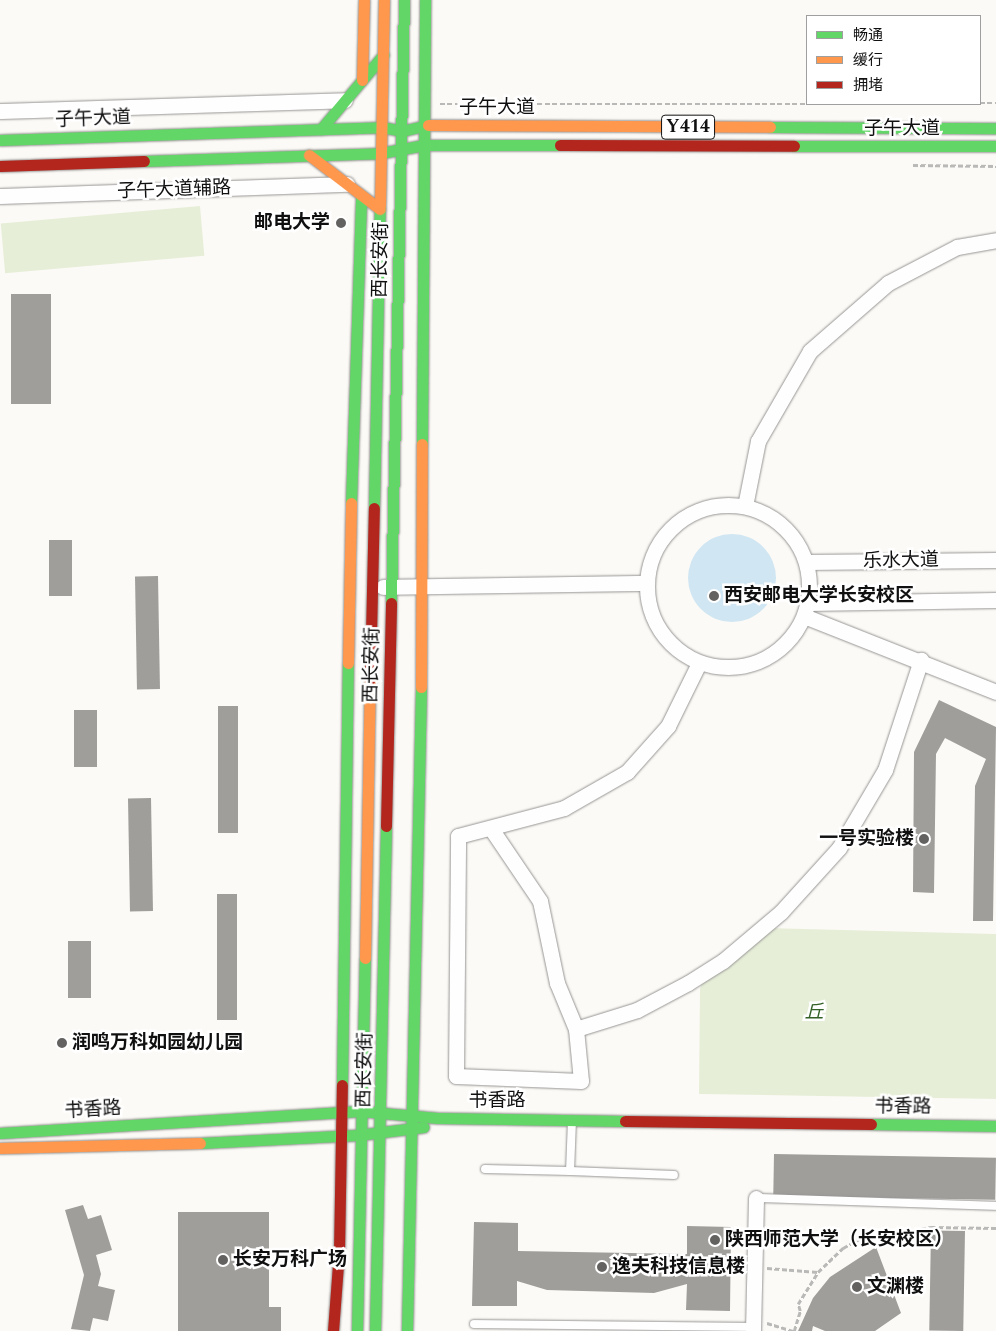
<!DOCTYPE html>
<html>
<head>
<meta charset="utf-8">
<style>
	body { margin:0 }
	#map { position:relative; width:996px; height:1331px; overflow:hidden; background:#fcfaf6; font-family:Spectral,"Noto Sans SC",serif }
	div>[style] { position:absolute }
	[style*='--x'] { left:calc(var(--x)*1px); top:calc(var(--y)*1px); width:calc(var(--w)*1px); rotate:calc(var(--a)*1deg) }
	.green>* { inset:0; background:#e6eed8; transform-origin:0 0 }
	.water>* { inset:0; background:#d0e6f2 }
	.round { border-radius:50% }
	.building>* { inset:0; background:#a09e9b; transform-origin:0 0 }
	.path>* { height:2.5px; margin-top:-1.25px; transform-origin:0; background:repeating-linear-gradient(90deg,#b9b9b8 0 5px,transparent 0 7.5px) }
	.roads { filter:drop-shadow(0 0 1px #969594) drop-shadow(0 0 1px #969594) }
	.lane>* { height:8px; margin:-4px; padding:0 4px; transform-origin:4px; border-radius:4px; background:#fffefe }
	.street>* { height:15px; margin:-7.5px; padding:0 7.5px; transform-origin:7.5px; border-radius:7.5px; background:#fffefe }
	.street>.ring { margin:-7.5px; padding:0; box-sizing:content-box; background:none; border:15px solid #fffefe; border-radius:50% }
	.fast>* { height:11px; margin:-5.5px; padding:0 5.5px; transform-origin:5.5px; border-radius:5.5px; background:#63d668 }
	.slow>* { height:11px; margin:-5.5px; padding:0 5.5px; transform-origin:5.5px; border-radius:5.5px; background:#ff974d }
	.jam>* { height:11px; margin:-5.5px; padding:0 5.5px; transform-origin:5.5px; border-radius:5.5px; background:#b3261e }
	.dots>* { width:14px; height:14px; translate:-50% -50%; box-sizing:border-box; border:2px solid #fff; border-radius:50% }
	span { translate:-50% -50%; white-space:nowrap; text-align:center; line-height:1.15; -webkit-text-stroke:5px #fff; paint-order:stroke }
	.shield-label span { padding:1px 4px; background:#fff; border:1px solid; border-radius:4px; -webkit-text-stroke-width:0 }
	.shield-label { font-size:18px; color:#101010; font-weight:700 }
	.street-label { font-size:19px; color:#101010 }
	.poi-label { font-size:19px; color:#101010; font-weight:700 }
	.right { translate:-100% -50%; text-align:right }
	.left { translate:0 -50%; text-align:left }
	.park-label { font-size:19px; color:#346126; font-style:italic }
	.legend { position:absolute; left:806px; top:15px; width:175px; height:90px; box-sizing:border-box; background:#fff; border:1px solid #9f9f9f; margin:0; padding:6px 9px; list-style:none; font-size:15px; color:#101010 }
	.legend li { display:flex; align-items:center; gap:10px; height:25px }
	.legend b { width:25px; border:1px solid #9f9f9f }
</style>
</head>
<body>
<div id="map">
	<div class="green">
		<div style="left:200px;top:206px;width:50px;height:200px;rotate:85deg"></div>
		<div style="clip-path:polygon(766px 928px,996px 934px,996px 1099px,699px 1094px,700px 989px,706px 972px)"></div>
	</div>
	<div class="water">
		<div class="round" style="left:688px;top:534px;width:88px;height:88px"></div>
	</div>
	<div class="building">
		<div style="left:11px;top:294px;width:40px;height:110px"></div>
		<div style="left:49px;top:540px;width:23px;height:56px"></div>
		<div style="left:158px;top:576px;width:113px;height:23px;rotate:89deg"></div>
		<div style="clip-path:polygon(939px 700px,996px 727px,993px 921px,973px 921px,975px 786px,986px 759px,945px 738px,936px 754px,934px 893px,913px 892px,914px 752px)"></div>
		<div style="left:218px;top:706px;width:20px;height:127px"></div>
		<div style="left:74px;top:710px;width:23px;height:57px"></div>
		<div style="left:151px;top:798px;width:113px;height:23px;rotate:89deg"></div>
		<div style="left:217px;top:894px;width:20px;height:126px"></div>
		<div style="left:68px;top:941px;width:23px;height:57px"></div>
		<div style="left:774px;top:1154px;width:222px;height:42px;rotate:1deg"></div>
		<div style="clip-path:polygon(83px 1205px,88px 1219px,101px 1215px,112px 1250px,96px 1255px,101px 1274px,98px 1286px,115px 1290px,108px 1321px,93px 1318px,90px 1331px,71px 1329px,84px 1275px,65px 1210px)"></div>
		<div style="clip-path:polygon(178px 1212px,269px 1212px,269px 1307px,281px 1307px,281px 1331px,178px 1331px)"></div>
		<div style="clip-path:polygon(474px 1222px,518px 1223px,518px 1251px,687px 1254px,687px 1226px,731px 1227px,730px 1311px,686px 1310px,687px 1284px,654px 1293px,547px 1290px,517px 1281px,517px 1306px,472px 1306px)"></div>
		<div style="left:965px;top:1231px;width:100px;height:34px;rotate:91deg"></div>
		<div style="clip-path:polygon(876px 1247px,901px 1313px,875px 1331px,825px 1331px,813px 1326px,812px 1331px,798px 1331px,813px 1298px,830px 1277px)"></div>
	</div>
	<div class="path">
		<div style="--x:980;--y:103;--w:16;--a:0"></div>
		<div style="--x:440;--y:104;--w:498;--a:0"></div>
		<div style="--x:913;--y:165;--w:83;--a:0.7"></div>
		<div style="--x:767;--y:1268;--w:51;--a:4.5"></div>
		<div style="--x:767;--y:1323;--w:28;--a:17"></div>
		<div style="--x:794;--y:1331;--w:21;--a:-73"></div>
		<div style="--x:800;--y:1311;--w:7;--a:-106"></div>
		<div style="--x:798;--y:1304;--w:38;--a:-58"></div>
		<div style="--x:818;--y:1272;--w:35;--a:-44"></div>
		<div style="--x:843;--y:1248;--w:29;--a:-29"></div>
		<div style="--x:868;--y:1234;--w:9;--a:18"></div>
		<div style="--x:877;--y:1237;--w:55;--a:-10.5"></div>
		<div style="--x:931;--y:1227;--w:65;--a:0.9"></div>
	</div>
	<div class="roads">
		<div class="lane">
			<div style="--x:572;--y:1120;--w:51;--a:92.2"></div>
			<div style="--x:570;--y:1171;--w:104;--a:2.2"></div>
			<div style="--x:485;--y:1169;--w:85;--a:1.3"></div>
			<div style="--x:756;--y:1198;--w:240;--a:1.9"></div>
			<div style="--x:474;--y:1324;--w:279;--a:0.6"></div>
		</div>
		<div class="street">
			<div style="--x:0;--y:111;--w:345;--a:-1.8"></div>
			<div style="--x:0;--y:196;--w:347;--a:-2"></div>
			<div class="ring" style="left:647px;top:505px;width:147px;height:147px"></div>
			<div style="--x:745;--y:506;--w:66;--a:-78.7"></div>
			<div style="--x:758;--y:441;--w:104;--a:-60"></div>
			<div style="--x:810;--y:351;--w:103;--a:-41.1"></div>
			<div style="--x:888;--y:283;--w:78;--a:-27.6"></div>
			<div style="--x:957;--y:247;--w:40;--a:-10"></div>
			<div style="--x:806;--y:562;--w:190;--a:-0.6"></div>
			<div style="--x:383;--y:587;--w:263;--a:-0.9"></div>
			<div style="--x:808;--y:603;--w:188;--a:-0.9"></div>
			<div style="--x:804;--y:616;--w:206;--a:21.6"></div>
			<div style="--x:492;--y:830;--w:86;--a:55.9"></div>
			<div style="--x:540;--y:901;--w:84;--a:78.3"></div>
			<div style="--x:557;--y:983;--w:50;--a:67.6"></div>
			<div style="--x:576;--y:1029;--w:52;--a:84.5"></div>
			<div style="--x:581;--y:1081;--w:125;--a:-177.7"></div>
			<div style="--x:456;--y:1076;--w:240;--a:-89.5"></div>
			<div style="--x:458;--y:836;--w:110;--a:-14.8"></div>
			<div style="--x:564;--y:808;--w:73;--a:-29.7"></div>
			<div style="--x:627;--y:772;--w:62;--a:-48.3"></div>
			<div style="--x:668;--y:726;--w:70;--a:-63.8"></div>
			<div style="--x:576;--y:1029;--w:64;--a:-17.3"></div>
			<div style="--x:637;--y:1010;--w:58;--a:-27.9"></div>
			<div style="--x:688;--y:983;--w:41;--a:-32.2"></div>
			<div style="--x:723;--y:961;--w:76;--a:-40.2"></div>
			<div style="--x:781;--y:912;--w:86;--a:-47.8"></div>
			<div style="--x:839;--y:848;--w:91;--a:-59.5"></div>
			<div style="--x:885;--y:770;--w:116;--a:-71.9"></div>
			<div style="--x:753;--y:1331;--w:133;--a:-88.7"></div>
		</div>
		<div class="fast">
			<div style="--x:770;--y:127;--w:226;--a:0.3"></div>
			<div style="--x:321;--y:129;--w:97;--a:-50"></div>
			<div style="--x:0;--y:140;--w:382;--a:-1.9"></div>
			<div style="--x:382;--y:127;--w:20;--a:11"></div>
			<div style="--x:402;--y:131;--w:27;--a:-13"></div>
			<div style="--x:794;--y:146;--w:202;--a:0"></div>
			<div style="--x:144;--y:161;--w:237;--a:-1.9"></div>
			<div style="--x:381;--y:153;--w:44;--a:-10.5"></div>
			<div style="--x:424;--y:145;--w:136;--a:0"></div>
			<div style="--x:422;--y:444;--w:444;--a:-89.6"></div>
			<div style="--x:351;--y:503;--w:308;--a:-88.1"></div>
			<div style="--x:374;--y:508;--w:303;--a:-88.9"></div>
			<div style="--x:391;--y:603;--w:603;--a:-88.76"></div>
			<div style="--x:342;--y:1085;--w:422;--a:-89.2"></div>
			<div style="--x:871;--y:1124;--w:125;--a:0.9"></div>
			<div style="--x:0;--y:1133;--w:361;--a:-3.5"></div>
			<div style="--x:360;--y:1111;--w:78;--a:5.1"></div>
			<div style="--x:438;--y:1118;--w:187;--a:0.9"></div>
			<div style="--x:200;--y:1143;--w:158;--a:-2.9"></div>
			<div style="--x:358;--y:1135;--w:66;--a:-6.9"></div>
			<div style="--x:357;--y:1331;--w:373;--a:-88.8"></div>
			<div style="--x:375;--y:1331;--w:505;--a:-88.75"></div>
			<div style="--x:407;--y:1331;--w:644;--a:-88.75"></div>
		</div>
		<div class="slow">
			<div style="--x:362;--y:80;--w:80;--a:-88.6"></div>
			<div style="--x:428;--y:125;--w:342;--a:0.3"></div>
			<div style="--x:309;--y:155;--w:89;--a:37.3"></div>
			<div style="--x:380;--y:205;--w:205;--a:-88.9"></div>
			<div style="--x:348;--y:663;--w:160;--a:-88.9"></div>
			<div style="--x:421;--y:687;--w:243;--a:-89.8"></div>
			<div style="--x:365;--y:958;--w:279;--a:-89"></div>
			<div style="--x:0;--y:1148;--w:200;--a:-1.4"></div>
		</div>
		<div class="jam">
			<div style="--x:560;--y:145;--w:234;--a:0.2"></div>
			<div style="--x:0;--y:166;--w:144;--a:-2"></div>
			<div style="--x:370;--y:679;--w:171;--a:-88.7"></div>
			<div style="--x:386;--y:826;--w:223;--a:-88.7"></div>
			<div style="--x:625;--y:1121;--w:246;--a:0.7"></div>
			<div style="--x:333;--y:1331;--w:79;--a:-85.7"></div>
			<div style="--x:339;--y:1252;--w:167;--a:-89"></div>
		</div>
	</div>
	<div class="dots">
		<div style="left:341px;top:223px;background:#636260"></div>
		<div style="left:714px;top:596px;background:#636260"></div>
		<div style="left:924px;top:839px;background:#636260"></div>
		<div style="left:62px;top:1043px;background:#636260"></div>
		<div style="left:715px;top:1240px;background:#636260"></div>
		<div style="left:223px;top:1260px;background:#636260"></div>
		<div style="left:602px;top:1267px;background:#636260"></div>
		<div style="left:857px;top:1287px;background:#636260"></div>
	</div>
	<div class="shield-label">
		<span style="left:688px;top:127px">Y414</span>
	</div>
	<div class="street-label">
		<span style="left:497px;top:108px">子午大道</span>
		<span style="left:93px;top:119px;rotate:-2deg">子午大道</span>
		<span style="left:902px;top:129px">子午大道</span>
		<span style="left:174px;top:190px;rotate:-2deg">子午大道辅路</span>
		<span style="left:381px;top:260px;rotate:-89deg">西长安街</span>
		<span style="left:901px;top:561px;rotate:-1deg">乐水大道</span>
		<span style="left:372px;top:665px;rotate:-89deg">西长安街</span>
		<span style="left:365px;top:1070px;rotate:-89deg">西长安街</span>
		<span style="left:497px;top:1101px">书香路</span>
		<span style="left:903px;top:1107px;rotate:1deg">书香路</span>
		<span style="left:93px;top:1110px;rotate:-3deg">书香路</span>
	</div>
	<div class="poi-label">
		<span class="right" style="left:330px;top:223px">邮电大学</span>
		<span class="left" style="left:724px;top:596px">西安邮电大学长安校区</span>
		<span class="right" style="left:914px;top:839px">一号实验楼</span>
		<span class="left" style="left:72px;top:1043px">润鸣万科如园幼儿园</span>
		<span class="left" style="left:725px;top:1240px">陕西师范大学（长安校区）</span>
		<span class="left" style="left:233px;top:1260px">长安万科广场</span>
		<span class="left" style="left:612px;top:1267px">逸夫科技信息楼</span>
		<span class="left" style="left:867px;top:1287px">文渊楼</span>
	</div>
	<div class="park-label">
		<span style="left:814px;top:1013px">丘</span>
	</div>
	<ul class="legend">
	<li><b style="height:6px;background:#63d668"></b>畅通</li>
	<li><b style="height:6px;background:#ff974d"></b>缓行</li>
	<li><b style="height:6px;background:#b3261e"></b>拥堵</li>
	</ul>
</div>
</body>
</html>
